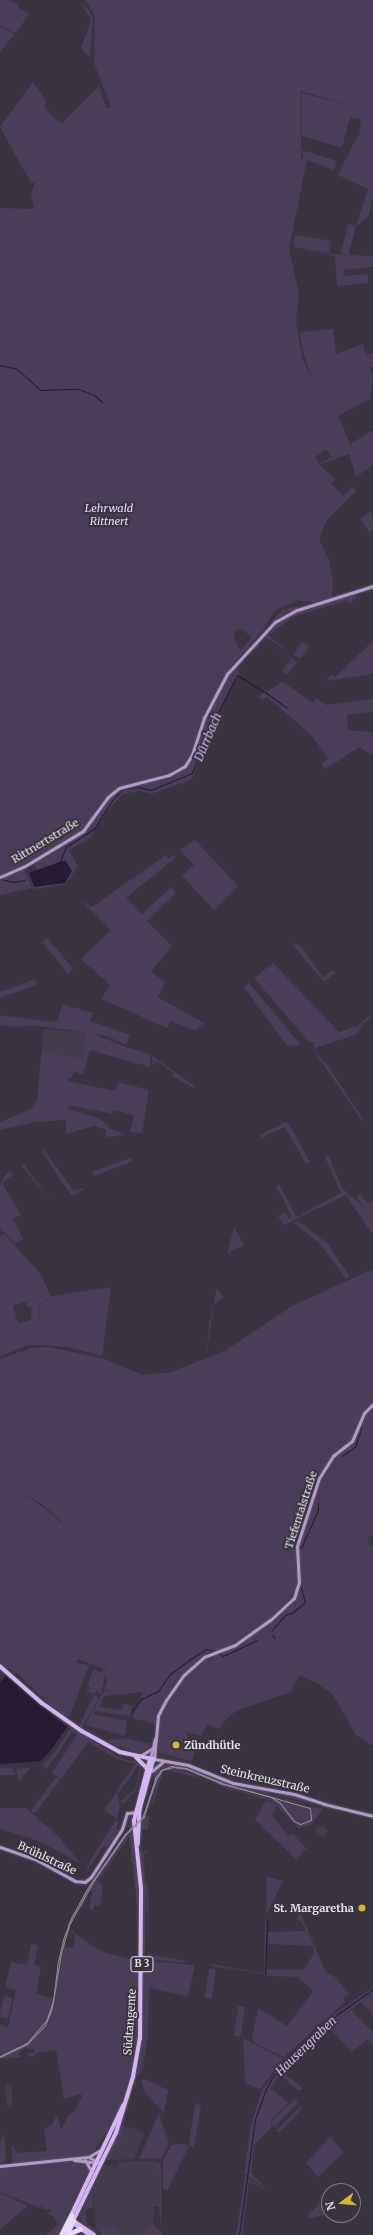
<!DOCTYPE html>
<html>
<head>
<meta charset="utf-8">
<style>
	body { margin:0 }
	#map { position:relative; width:373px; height:2235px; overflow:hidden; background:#39343f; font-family:Merriweather,serif }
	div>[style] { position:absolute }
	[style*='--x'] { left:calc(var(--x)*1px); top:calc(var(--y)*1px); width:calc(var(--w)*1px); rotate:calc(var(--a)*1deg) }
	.built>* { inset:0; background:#443c4d; transform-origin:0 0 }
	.round { border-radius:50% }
	.green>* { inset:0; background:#4a3d58; transform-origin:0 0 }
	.water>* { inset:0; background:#271a33 }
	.stream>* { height:1px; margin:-0.5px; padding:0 0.5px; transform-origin:0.5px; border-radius:0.5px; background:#271a33 }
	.roads { filter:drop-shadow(0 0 1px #55505a) drop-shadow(0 0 1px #55505a) }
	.secondary>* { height:3px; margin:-1.5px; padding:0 1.5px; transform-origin:1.5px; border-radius:1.5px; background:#b19acb }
	.primary>* { height:3.5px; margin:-1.75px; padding:0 1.75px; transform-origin:1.75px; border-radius:1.75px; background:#d3b5f4 }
	.highway>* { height:4.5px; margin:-2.25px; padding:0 2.25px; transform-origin:2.25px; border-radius:2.25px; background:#e7d9f8 }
	.tram>* { height:1px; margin:-0.5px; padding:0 0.5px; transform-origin:0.5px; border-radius:0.5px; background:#938f98 }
	.dots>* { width:11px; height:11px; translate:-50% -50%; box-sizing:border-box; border:2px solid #39343f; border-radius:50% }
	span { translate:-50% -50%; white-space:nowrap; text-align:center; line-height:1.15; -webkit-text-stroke:4px #39343f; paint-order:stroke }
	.shield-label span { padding:1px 3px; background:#39343f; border:1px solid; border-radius:3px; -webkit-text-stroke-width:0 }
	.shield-label { font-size:10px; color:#e5e2e9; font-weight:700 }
	.park-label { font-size:11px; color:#e9dafb; font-style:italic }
	.street-label { font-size:11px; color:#e5e2e9 }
	.poi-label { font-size:11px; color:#e5e2e9; font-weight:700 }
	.left { translate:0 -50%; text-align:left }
	.right { translate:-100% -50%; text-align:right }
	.water-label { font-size:12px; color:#ccb2e8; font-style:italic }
	.north { position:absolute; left:321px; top:2183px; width:40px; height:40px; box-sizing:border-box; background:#39343f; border:1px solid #7e7a83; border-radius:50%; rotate:254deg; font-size:11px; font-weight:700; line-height:16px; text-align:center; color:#e5e2e9 }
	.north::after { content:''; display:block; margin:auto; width:14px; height:18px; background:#d3b635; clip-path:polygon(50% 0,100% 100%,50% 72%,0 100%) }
</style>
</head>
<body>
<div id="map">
	<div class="built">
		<div style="clip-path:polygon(43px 1029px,86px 1032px,84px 1060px,42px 1053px)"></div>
		<div style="clip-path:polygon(178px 1766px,224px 1783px,304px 1803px,303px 1805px,218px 1784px,178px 1768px)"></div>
		<div class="round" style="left:315.5px;top:1825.5px;width:11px;height:11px"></div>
		<div style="clip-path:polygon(128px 1829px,130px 1831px,96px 1879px,93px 1879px)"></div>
		<div style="left:11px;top:2084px;width:23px;height:6px;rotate:85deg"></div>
		<div style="clip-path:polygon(124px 2125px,145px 2133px,134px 2159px,111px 2160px)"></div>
		<div style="clip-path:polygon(153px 2161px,159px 2166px,160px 2204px,153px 2204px,153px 2221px,141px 2235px,118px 2235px,118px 2227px,111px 2230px,96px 2230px,93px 2187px,103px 2166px,112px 2165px,115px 2168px,120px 2162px)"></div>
	</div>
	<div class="green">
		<div style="clip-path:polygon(0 0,9px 0,19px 5px,18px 8px,29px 14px,16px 33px,0 25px)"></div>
		<div style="clip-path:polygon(79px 0,89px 11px,93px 19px,90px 58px,81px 48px,91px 20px)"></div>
		<div style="clip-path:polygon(evenodd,85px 0,373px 0,373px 200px,368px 217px,356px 226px,368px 189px,338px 175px,358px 135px,368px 140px,359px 135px,361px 119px,350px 117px,342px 148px,302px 136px,302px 93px,352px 106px,301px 91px,301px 158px,304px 159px,302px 150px,337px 161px,334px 170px,307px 160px,289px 249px,299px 294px,296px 321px,302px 357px,313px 382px,303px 352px,300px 332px,333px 329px,336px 354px,363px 344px,366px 355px,373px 353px,373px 366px,370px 367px,373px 376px,370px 399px,338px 416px,350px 444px,373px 430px,373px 465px,356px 477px,349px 454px,319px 465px,336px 479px,331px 483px,343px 496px,352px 487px,357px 490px,327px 520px,319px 539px,329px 560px,333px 581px,332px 598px,315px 602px,297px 601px,274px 611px,263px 630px,233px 664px,234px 666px,263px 638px,258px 648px,249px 653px,238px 668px,239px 673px,210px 731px,193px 777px,189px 781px,151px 794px,140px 791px,123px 794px,108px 810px,90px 838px,69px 850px,78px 866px,66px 884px,38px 889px,33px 888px,31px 881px,30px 875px,37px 870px,32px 860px,0 876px,0 208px,34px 209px,31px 194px,35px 182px,31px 183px,0 127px,33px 82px,47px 103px,44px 106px,53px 117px,62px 123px,99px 86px,106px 108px,111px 107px,94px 63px,95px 16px,85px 0,326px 449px,332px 457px,319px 464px,315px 457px,326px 449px,85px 0,240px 628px,252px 637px,240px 651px,234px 637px,234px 633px,240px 628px)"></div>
		<div style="clip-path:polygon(0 26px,15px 34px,0 52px)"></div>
		<div style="left:348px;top:224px;width:8px;height:30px;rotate:14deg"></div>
		<div style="left:295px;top:235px;width:37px;height:12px;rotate:9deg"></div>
		<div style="clip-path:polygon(294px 248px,331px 254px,373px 256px,373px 267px,343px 270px,344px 276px,368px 274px,369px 283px,337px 286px,335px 256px)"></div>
		<div style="clip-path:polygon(372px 510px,373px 530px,370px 533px,360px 519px)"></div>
		<div style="clip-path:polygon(358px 595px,355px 599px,296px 612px,271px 628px,277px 621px,303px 608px)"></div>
		<div style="clip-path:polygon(347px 600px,355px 600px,349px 604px,347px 601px,295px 616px,268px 635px,293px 655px,302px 642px,309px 647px,300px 659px,265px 637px,279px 623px,296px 613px)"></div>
		<div style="clip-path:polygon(307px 605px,288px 612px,269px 625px,283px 609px)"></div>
		<div style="clip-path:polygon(264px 639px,297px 662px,287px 675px,282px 671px,291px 659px,265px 639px,262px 642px)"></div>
		<div style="clip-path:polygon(373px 641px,373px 674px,326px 681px,331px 674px,335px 677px)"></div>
		<div style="clip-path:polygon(280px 683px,285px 683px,313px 703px,316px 698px,326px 705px,373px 699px,373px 712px,347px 715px,348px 730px,373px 732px,373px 756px,360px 747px,325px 769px,321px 764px,328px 758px,311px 735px,267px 697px,262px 700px,259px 696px)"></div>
		<div style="clip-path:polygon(195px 840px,238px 886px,214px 910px,182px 876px,194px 865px,180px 850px)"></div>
		<div style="clip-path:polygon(166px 855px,168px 859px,174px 855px,176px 857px,126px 898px,142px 914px,171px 887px,176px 893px,147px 921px,172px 946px,151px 972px,165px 982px,158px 997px,204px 1023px,195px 1031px,171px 1021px,167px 1028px,101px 999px,110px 985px,81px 959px,111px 930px,81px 900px,92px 907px)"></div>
		<div style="clip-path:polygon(24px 868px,32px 888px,0 895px,0 878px)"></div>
		<div style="clip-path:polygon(47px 938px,73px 968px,68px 974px,42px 942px)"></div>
		<div style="clip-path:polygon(291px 943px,298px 944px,303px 949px,323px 978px,332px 970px,335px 973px,324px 982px)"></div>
		<div style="clip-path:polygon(273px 963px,339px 1032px,359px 1025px,369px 1016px,371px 1018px,360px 1026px,364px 1025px,355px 1035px,315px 1048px,313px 1042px,310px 1043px,254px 978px)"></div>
		<div style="clip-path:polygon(35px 979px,37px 985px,0 998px,0 992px)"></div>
		<div style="clip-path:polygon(249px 983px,301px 1045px,287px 1046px,244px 987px)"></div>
		<div style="clip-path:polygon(62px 1004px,93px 1013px,90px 1021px,130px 1035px,126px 1045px,107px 1036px,92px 1033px,125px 1047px,150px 1054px,150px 1067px,90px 1050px,83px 1075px,74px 1072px,71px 1078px,68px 1078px,68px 1081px,115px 1091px,118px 1082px,149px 1090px,142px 1133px,130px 1132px,134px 1115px,113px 1110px,112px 1114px,68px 1105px,68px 1109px,97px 1118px,109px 1125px,108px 1128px,127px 1135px,106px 1137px,106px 1130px,94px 1126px,66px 1134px,66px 1120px,36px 1122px,0 1130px,0 1122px,30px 1109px,37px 1101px,42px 1047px,43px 1053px,83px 1059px,86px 1032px,32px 1025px,17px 1027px,0 1025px,0 1015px,53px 1022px,58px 1020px)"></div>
		<div style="clip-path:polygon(310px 1045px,328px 1066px,364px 1120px,362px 1121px)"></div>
		<div style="clip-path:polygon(152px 1056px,195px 1086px,194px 1088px,172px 1076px,173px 1073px,161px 1064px,156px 1061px,153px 1065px)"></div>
		<div style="clip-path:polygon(285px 1122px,289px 1124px,310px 1162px,306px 1164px,285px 1127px,261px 1138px,260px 1135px)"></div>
		<div style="clip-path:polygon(46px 1149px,45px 1152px,74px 1191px,84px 1187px,82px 1190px,73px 1196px,70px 1194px,42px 1152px)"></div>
		<div style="clip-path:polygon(328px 1155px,341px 1186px,348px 1194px,302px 1216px,301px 1214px,341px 1193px,325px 1157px)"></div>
		<div style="clip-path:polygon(132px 1157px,132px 1162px,107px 1171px,94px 1176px,92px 1172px)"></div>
		<div style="clip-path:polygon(23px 1163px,51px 1202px,21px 1165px)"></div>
		<div style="clip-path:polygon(10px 1171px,13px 1175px,2px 1183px,21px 1215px,13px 1218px,23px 1239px,15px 1244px,0 1228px,0 1186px,3px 1179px,6px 1174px)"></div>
		<div style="clip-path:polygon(279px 1184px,296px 1216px,299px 1215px,300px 1217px,284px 1225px,278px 1216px,285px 1212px,289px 1219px,292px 1217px,276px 1186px)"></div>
		<div style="clip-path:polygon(350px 1195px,368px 1211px,373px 1222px,373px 1235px,347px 1197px,344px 1197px)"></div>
		<div style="clip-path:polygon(360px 1195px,369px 1204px,373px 1201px,373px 1220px,357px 1198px)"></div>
		<div style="clip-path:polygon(298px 1221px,327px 1243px,350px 1277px,346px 1279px,320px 1244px,294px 1223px)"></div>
		<div style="clip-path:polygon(234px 1227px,244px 1245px,227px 1254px)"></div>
		<div style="clip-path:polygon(evenodd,4px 1234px,40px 1273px,51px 1296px,38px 1305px,32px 1305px,38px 1305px,40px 1321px,39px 1305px,52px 1296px,111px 1287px,102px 1356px,68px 1347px,40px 1345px,27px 1345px,0 1357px,0 1316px,5px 1315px,0 1316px,0 1236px,4px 1234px,26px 1302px,28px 1308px,32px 1307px,31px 1318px,29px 1321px,18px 1323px,13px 1306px,11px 1306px,26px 1302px)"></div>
		<div style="clip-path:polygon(evenodd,373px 1269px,373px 1533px,368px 1541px,373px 1548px,373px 1746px,356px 1735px,333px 1695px,317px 1683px,299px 1675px,291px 1692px,236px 1711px,224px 1721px,220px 1729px,207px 1724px,201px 1736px,186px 1732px,188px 1742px,196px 1746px,192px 1761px,159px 1753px,159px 1725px,132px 1718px,143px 1692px,104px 1696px,99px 1707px,122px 1710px,123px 1704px,132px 1705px,130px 1716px,95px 1711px,93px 1714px,127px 1721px,125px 1736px,85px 1725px,104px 1691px,113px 1690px,104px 1690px,107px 1681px,105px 1669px,77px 1659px,77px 1663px,89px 1665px,69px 1718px,53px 1707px,19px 1675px,0 1663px,0 1359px,31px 1348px,49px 1347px,102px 1358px,143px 1375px,171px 1372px,225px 1351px,292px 1306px,373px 1269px,18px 1490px,43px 1505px,75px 1534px,39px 1504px,18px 1490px)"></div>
		<div style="clip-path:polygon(217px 1288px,224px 1298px,214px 1304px,206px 1358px,209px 1325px)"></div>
		<div style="clip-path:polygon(93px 1669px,103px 1673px,103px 1669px,106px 1672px,101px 1695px,98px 1690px,93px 1694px,86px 1691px,88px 1688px,92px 1691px,88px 1684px)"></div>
		<div style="clip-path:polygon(94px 1695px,99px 1698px,82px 1728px,79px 1726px)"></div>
		<div style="clip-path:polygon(71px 1727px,118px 1757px,142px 1764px,136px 1791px,123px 1804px,120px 1802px,135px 1789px,140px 1767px,138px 1766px,118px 1794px,117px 1790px,135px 1764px,117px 1759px,88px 1742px,61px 1779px,52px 1773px,77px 1735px,72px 1732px,47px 1769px,42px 1765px,55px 1752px)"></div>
		<div style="clip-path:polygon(126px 1738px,151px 1744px,150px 1747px,139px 1753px,104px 1741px)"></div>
		<div style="clip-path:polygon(163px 1763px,185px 1766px,192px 1769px,227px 1783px,264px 1791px,274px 1796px,224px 1783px,178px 1766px,178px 1768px,202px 1778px,164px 1770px,150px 1812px,156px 1781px,153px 1779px,154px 1773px)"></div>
		<div style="clip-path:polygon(31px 1767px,19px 1781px,16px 1769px)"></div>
		<div style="clip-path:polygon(0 1768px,12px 1768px,16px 1775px,0 1775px)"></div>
		<div style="left:56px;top:1777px;width:5px;height:42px;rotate:37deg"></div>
		<div style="clip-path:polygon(217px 1783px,274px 1800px,323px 1809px,311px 1825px,298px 1828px,272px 1801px,221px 1787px)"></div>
		<div style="clip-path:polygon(268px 1791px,302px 1798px,321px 1806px,274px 1794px)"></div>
		<div style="clip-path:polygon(117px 1792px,120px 1808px,117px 1819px,104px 1810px)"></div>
		<div style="clip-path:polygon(266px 1800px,277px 1805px,272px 1815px,289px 1836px,293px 1834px,308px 1850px,303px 1851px,297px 1860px,255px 1820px)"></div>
		<div style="clip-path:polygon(0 1808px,26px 1808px,59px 1837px,81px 1864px,39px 1841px,0 1829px)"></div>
		<div style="clip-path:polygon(evenodd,143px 1814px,149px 1817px,148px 1829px,142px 1829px,141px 1844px,142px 1852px,148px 1851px,144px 1854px,145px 1884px,148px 1886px,149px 1954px,185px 1961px,185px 1963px,143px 1958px,139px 1843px,141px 1816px,143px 1814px,146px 1886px,149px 1951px,147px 1957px,145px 1956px,146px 1886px)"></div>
		<div style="clip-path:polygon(132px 1815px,139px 1877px,139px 1953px,139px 1920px,129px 1837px,98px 1881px,103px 1885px,100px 1906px,95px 1905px,93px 1910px,89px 1909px,92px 1892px,89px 1891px,83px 1908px,78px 1905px,92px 1880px,95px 1880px,130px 1831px,132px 1835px,128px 1827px)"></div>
		<div style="clip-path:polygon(116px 1820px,119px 1822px,116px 1827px,118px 1831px,108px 1847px,104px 1845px,88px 1870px,86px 1867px)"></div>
		<div style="clip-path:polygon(267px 1877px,283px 1881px,266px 1916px)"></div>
		<div style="clip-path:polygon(75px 1910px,78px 1910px,69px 1929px,75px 1933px,73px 1932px,102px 1952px,140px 1961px,138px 2039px,133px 2071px,122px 2105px,98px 2150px,95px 2152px,101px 2144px,107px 2132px,91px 2155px,13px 2164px,11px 2145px,18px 2153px,47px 2151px,44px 2128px,52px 2125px,57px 2114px,61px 2130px,68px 2116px,75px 2110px,82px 2096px,81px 2094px,64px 2099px,56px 2050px,35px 2053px,35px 2056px,28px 2057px,28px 2053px,34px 2053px,34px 2049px,25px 2048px,19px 2053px,21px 2057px,2px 2059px,0 2051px,0 2025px,8px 2027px,16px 1990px,5px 1987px,11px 1962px,27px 1965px,31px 1944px,38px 1945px,34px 1965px,41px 1967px,36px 1994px,55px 1999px,60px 1961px,67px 1933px,65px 1947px,73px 1948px,75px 1936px,67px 1927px)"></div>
		<div style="clip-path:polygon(300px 1912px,326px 1973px,335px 1977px,349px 1993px,343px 1998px,345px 2002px,284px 2057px,255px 2043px,252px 2038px,258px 2008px,287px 2026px,313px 1991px,298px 1977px,267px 1976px,267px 1969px,303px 1970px,314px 1954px,313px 1946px,268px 1944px,268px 1932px,306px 1931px,302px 1922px,296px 1919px)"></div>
		<div style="clip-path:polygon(265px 1919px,267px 1923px,266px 1974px,210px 1966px,211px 1964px,264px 1973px)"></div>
		<div style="clip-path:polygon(143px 1961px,195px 1965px,188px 1996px,149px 1988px,148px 2036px,143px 2066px,141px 2075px,137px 2075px,123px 2124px,124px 2125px,121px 2137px,109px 2161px,106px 2158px,122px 2118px,141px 2043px)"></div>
		<div style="left:209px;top:1968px;width:7px;height:30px;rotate:8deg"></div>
		<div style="clip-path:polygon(373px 1987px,373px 1993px,330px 2025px,292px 2061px,287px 2059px,332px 2016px)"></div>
		<div style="clip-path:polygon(373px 1994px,373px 2015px,361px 2002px)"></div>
		<div style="left:4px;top:1996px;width:9px;height:21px;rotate:13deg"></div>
		<div style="left:238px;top:2006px;width:7px;height:30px;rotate:8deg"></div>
		<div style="clip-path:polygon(351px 2010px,373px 2032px,373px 2045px,367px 2039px,352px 2052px,328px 2027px)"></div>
		<div style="clip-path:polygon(243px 2038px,283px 2059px,260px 2089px,245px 2083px)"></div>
		<div style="clip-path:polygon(286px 2060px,290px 2063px,270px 2088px,289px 2103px,270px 2121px,272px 2127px,254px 2145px,251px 2173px,266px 2188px,244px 2174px,251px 2124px,263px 2088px)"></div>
		<div style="clip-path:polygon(282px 2072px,303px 2088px,299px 2091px,280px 2075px)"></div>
		<div style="clip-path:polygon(144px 2079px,168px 2090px,164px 2113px,145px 2093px,141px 2081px)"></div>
		<div style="clip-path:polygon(295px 2099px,298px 2103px,274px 2127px,271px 2122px)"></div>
		<div style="clip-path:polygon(195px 2103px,201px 2106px,194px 2148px,189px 2145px)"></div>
		<div style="left:301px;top:2106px;width:3px;height:35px;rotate:45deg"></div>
		<div style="clip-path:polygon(159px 2113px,169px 2143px,162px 2158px,139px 2159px)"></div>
		<div style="clip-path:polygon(4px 2133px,6px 2159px,0 2165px,0 2143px)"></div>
		<div style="clip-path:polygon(330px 2137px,344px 2152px,318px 2177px,306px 2163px)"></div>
		<div style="clip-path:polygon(182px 2144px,189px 2146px,167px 2191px,163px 2188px,163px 2162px,171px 2145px)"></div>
		<div style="clip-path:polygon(153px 2161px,159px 2163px,161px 2167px,161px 2228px,159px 2206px,154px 2206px,153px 2225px,161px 2231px,162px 2235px,141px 2235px,153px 2221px,152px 2204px,160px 2204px,159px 2166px)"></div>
		<div style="clip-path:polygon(70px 2162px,82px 2162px,89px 2167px,65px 2221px,89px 2168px,89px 2174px,60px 2235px,45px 2235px,58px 2225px,54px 2217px,47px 2213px,52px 2209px,42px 2210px,43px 2204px,40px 2208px,0 2192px,0 2169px)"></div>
		<div style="clip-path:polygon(112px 2165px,103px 2166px,93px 2187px,93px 2207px,86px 2210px,87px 2225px,91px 2226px,99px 2235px,82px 2223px,79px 2215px,103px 2166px)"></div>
		<div style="clip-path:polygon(245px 2176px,267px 2190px,249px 2182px,242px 2235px,236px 2235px)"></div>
		<div style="clip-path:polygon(0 2193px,28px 2206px,0 2229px)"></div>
		<div style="clip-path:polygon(320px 2203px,329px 2214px,307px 2219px,308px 2215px)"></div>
		<div style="clip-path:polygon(112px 2227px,118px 2227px,118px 2235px,123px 2235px,102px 2235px,96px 2230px,111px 2230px)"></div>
	</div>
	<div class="water">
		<div style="clip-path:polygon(65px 860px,72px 871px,65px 883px,34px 887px,29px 873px)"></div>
		<div style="clip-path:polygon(6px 1676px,67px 1727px,51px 1750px,41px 1761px,0 1764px,0 1682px)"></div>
	</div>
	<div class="stream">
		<div style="--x:0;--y:365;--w:17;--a:13"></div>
		<div style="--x:17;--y:369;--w:31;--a:42"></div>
		<div style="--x:40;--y:390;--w:38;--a:-2"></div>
		<div style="--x:78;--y:389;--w:15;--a:20"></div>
		<div style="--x:94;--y:395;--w:11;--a:41"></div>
		<div style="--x:265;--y:692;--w:27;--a:36"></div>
		<div style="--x:60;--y:861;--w:15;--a:-67"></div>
		<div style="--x:66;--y:847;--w:33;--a:-33"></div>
		<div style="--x:94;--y:829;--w:34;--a:-58"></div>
		<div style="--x:112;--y:800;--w:16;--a:-45"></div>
		<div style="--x:123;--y:789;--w:15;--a:-8"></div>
		<div style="--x:138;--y:787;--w:13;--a:13"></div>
		<div style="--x:151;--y:790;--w:44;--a:-22.5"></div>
		<div style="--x:192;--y:773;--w:51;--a:-68"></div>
		<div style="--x:211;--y:726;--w:57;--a:-63"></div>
		<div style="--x:237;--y:675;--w:31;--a:32"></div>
		<div style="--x:1;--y:879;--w:13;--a:13"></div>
		<div style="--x:14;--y:882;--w:11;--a:-10"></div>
		<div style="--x:342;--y:1456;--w:16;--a:-35"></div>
		<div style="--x:355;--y:1447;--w:22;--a:-72"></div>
		<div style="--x:301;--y:1548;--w:42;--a:-65.9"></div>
		<div style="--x:318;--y:1510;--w:7;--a:-90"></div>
		<div style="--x:272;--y:1630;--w:20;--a:-49"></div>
		<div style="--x:285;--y:1615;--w:7;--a:-16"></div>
		<div style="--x:292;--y:1613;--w:17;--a:-40"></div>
		<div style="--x:305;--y:1602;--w:15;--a:-106"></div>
		<div style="--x:272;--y:1635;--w:4;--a:45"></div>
		<div style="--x:218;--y:1653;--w:6;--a:31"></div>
		<div style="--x:223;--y:1656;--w:38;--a:-25"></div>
		<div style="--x:132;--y:1712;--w:16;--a:-55"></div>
		<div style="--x:141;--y:1699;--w:19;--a:-25"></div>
		<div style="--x:158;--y:1691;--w:21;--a:-55"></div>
		<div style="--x:170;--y:1674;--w:24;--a:-36"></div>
		<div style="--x:189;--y:1660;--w:20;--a:-33"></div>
		<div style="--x:206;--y:1649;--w:9;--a:13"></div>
		<div style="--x:265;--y:1973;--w:53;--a:-87.8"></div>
		<div style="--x:239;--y:2235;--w:117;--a:-82.1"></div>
		<div style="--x:255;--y:2119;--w:30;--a:-70"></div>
		<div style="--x:265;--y:2091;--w:15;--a:-62"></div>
		<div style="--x:272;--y:2078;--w:42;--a:-47.9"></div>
		<div style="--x:300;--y:2047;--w:50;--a:-41"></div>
		<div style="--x:338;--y:2014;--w:43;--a:-35.5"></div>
	</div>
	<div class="roads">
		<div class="secondary">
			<div style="--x:0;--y:877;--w:27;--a:-24"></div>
			<div style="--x:25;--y:866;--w:68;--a:-31.1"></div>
			<div style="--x:83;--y:831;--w:42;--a:-53.7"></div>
			<div style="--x:108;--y:797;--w:14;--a:-39"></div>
			<div style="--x:119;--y:788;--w:52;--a:-14.6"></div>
			<div style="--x:169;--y:775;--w:18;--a:-29"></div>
			<div style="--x:185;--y:766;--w:13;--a:-58"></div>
			<div style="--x:192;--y:755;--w:39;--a:-72"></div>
			<div style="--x:204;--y:718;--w:50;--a:-62.4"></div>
			<div style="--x:227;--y:674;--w:71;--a:-47.3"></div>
			<div style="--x:275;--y:622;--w:25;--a:-29"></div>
			<div style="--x:297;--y:610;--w:80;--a:-17.5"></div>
			<div style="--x:373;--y:1404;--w:13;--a:135"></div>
			<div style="--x:364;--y:1413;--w:30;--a:113"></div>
			<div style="--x:352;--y:1441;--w:24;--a:142"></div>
			<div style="--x:333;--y:1456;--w:26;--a:122"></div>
			<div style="--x:319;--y:1478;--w:71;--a:107.9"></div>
			<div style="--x:297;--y:1546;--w:36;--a:87"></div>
			<div style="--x:299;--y:1582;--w:17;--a:107"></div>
			<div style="--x:294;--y:1598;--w:33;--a:137"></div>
			<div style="--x:270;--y:1620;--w:43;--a:144.5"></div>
			<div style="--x:235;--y:1645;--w:33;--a:159"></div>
			<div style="--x:204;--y:1657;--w:28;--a:138"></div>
			<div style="--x:183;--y:1676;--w:29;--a:125"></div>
			<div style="--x:166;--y:1700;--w:18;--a:117"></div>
			<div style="--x:158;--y:1716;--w:43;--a:95.3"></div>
			<div style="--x:154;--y:1759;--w:35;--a:10"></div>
			<div style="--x:188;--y:1765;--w:48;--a:21.8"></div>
			<div style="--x:233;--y:1783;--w:62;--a:10.2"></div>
			<div style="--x:294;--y:1794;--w:32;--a:18"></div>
			<div style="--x:324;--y:1804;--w:50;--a:13.8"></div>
			<div style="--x:140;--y:1756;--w:15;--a:-32"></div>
			<div style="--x:150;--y:1759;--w:21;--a:-76"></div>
			<div style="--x:152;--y:1771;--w:16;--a:-40"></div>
			<div style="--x:0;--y:1847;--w:37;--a:19"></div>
			<div style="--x:35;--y:1859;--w:46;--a:28.8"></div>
			<div style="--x:75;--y:1881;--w:10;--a:6"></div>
			<div style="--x:85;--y:1882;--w:8;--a:-40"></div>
			<div style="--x:91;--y:1877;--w:57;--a:-57.1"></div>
			<div style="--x:122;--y:1829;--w:17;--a:-73"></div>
			<div style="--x:127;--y:1813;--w:11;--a:-5"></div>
			<div style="--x:90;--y:2156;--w:14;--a:-30"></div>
			<div style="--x:74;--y:2160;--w:25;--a:7"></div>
			<div style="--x:85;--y:2160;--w:14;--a:60"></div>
			<div style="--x:0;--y:2166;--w:88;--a:-5.8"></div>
			<div style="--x:88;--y:2157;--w:14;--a:25"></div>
		</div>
		<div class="primary">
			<div style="--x:0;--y:1666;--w:56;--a:41.4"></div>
			<div style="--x:42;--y:1703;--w:49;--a:35"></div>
			<div style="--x:82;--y:1731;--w:43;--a:28.9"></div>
			<div style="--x:120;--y:1752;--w:35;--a:12"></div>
			<div style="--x:154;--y:1759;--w:53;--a:105.4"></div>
			<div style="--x:140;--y:1810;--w:34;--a:93"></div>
			<div style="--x:136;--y:1757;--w:16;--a:45"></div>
			<div style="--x:71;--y:2216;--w:122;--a:-64.7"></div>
			<div style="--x:72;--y:2222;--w:22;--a:36"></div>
			<div style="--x:94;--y:2235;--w:25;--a:-146"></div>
			<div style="--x:73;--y:2221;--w:98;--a:-64"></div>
			<div style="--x:116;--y:2133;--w:59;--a:-73.1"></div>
			<div style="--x:133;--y:2077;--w:39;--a:-80"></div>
			<div style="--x:140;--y:2039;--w:150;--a:-89.6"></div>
			<div style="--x:141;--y:1889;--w:68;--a:-95.9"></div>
			<div style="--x:134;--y:1821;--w:64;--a:-75.5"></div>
		</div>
		<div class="highway">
			<div style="--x:67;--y:2224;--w:7;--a:-27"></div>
			<div style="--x:73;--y:2221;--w:15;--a:113"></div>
			<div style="--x:68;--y:2234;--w:13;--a:-23"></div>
			<div style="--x:61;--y:2235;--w:22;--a:-63"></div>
		</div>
	</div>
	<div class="tram">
		<div style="--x:0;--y:2056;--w:30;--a:-26"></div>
		<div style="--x:27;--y:2043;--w:31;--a:-50"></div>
		<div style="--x:47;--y:2019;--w:19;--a:-72"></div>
		<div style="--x:53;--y:2001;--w:35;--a:-83"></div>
		<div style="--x:57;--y:1966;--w:27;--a:-77"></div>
		<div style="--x:63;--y:1940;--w:23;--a:-70"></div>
		<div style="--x:71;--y:1918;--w:33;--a:-61"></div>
		<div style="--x:87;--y:1889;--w:67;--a:-55.4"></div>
		<div style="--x:125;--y:1834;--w:25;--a:-45"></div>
		<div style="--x:143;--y:1816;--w:40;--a:-72"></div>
		<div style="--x:155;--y:1778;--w:10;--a:-53"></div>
		<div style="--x:161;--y:1770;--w:11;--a:-22"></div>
		<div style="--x:171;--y:1766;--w:15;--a:8"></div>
		<div style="--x:186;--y:1768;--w:42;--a:22.3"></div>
		<div style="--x:225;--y:1784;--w:88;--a:15.8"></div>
		<div style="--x:310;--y:1808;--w:12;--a:85"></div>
		<div style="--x:311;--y:1820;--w:12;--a:160"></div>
		<div style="--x:300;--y:1824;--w:7;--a:-153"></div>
		<div style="--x:294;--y:1821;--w:23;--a:-128"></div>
		<div style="--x:280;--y:1803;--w:11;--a:-146"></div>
		<div style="--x:271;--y:1797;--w:51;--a:-165.1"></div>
		<div style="--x:222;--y:1784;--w:38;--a:-157"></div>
		<div style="--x:187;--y:1769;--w:14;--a:-172"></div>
		<div style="--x:173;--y:1767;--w:11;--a:165"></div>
		<div style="--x:162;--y:1770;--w:11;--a:124"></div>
		<div style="--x:156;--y:1779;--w:40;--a:108"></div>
		<div style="--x:144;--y:1817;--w:25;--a:137"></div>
		<div style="--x:126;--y:1834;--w:56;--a:124.8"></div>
		<div style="--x:94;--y:1880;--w:51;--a:119.1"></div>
		<div style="--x:69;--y:1925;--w:29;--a:106"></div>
		<div style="--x:61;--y:1953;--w:56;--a:99.3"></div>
		<div style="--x:52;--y:2008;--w:18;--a:112"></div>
		<div style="--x:45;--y:2025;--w:26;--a:133"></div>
		<div style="--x:27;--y:2044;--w:30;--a:154"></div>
	</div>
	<div class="dots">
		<div style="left:176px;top:1745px;background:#d3b635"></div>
		<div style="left:362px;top:1908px;background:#d3b635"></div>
	</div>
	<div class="shield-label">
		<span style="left:142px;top:1964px">B 3</span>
	</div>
	<div class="park-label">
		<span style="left:109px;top:515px">Lehrwald<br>Rittnert</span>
	</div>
	<div class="street-label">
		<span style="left:45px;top:841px;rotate:-31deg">Rittnertstraße</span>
		<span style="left:301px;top:1510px;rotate:-72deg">Tiefentalstraße</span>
		<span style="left:265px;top:1779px;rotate:13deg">Steinkreuzstraße</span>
		<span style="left:47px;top:1858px;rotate:25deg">Brühlstraße</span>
		<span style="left:130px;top:2022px;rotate:-86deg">Südtangente</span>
	</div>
	<div class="poi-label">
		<span class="left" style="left:184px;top:1745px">Zündhütle</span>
		<span class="right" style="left:354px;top:1908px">St. Margaretha</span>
	</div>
	<div class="water-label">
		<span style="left:208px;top:737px;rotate:-67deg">Dürrbach</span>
		<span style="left:306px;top:2046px;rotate:-44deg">Hausengraben</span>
	</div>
	<div class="north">N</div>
</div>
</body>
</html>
